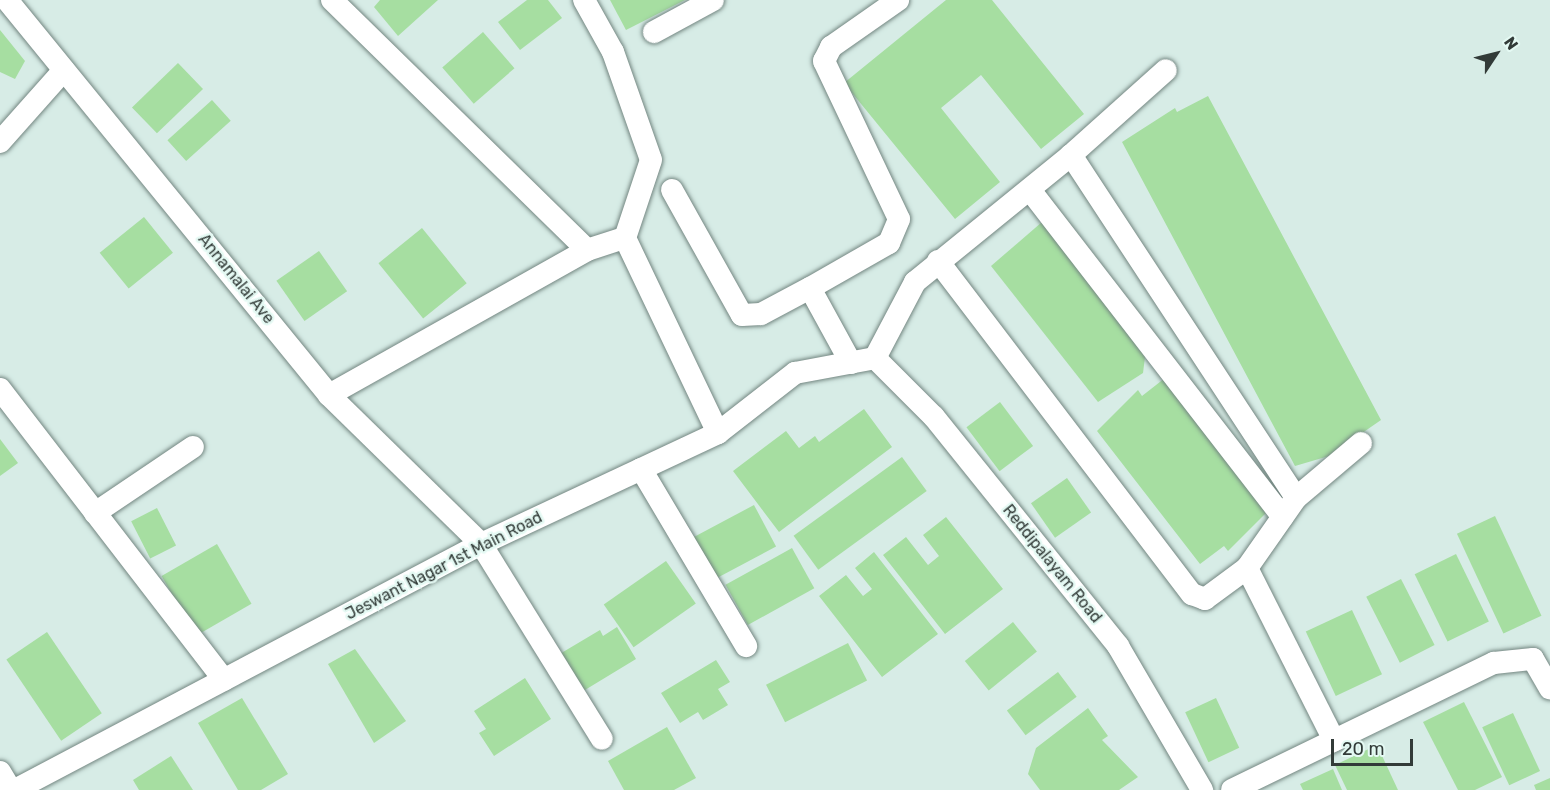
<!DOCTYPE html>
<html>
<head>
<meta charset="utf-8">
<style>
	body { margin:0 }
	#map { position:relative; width:1550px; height:790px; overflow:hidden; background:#d7ece6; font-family:Rubik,sans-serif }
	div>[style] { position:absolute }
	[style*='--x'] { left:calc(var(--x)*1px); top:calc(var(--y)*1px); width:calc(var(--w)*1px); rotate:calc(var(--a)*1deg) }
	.building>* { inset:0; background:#a6dea1; transform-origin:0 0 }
	.roads { filter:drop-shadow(0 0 2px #738681) drop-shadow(0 0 2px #738681) }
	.minor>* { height:22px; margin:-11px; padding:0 11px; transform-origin:11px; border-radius:11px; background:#fff }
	span { translate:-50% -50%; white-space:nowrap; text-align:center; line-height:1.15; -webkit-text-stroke:5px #e4f9f3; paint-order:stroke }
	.street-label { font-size:16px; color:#323b38 }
	.north { position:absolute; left:1466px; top:24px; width:60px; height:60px; -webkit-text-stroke:4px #e4f9f3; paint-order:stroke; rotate:55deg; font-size:16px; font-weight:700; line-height:24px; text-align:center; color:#323b38 }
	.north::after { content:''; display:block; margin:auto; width:21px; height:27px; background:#323b38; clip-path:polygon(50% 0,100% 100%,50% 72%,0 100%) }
	.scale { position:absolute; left:1331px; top:739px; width:82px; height:27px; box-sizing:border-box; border:3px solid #323b38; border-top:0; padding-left:8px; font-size:18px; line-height:21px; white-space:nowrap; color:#323b38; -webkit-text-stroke:4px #e4f9f3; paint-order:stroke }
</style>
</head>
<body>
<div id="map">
	<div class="building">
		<div style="clip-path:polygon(438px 0,398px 36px,374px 7px,380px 0)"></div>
		<div style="clip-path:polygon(527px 0,548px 0,562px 18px,520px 50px,498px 22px)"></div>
		<div style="clip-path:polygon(610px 0,685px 0,626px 30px)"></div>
		<div style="clip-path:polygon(946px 0,992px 0,1084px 114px,1041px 149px,981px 75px,941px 108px,1000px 182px,955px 219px,844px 83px)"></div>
		<div style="clip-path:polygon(0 30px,25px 61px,15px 79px,0 72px)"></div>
		<div style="left:483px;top:32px;width:48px;height:54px;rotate:49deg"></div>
		<div style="left:178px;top:63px;width:36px;height:64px;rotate:46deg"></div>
		<div style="clip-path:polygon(1208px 96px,1381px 420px,1329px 456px,1295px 466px,1122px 142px,1175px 108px,1177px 112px)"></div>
		<div style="left:212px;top:100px;width:28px;height:60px;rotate:48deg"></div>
		<div style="left:144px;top:217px;width:46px;height:57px;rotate:51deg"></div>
		<div style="clip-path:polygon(1042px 222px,1145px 357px,1143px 373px,1098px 402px,991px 266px)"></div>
		<div style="left:422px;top:228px;width:71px;height:56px;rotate:51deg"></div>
		<div style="left:319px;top:251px;width:49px;height:52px;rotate:55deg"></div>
		<div style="clip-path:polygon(1165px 378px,1268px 511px,1228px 551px,1224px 546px,1200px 564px,1097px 431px,1138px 390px,1142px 396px)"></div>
		<div style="left:1000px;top:402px;width:55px;height:42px;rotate:53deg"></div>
		<div style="clip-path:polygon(864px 409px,892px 447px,779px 532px,733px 471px,786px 431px,799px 448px,815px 436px,819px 442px)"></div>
		<div style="clip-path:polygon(0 439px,18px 463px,0 476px)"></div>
		<div style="left:902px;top:457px;width:42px;height:134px;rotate:54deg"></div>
		<div style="left:1067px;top:478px;width:42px;height:44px;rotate:55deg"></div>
		<div style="left:754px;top:505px;width:47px;height:76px;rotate:62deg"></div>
		<div style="left:157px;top:508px;width:42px;height:29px;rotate:63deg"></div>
		<div style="left:1495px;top:516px;width:110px;height:42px;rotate:65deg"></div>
		<div style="clip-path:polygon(946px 517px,1003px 589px,945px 634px,883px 555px,906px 537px,928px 565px,939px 556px,923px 535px)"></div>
		<div style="left:217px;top:544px;width:69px;height:64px;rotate:60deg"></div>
		<div style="left:792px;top:548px;width:46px;height:76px;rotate:61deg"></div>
		<div style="clip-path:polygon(874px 552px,938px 634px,882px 677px,819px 596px,846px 575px,863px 596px,872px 589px,855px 568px)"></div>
		<div style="left:1456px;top:554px;width:75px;height:46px;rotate:64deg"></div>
		<div style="left:666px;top:561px;width:52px;height:76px;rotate:55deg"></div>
		<div style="left:1401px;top:579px;width:74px;height:39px;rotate:63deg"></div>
		<div style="left:1352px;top:610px;width:71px;height:51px;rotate:65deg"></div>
		<div style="left:1013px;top:622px;width:38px;height:62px;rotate:51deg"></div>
		<div style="clip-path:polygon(617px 627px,636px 659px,580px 693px,558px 655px,600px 630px,603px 636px)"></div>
		<div style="left:47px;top:632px;width:98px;height:49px;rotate:56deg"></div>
		<div style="left:848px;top:643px;width:42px;height:92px;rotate:63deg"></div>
		<div style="clip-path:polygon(355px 649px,406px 721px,374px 743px,328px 664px)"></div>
		<div style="clip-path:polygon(716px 660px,730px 682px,718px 689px,728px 705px,703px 720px,698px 712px,680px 723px,661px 693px)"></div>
		<div style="left:1058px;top:672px;width:31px;height:64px;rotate:53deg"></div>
		<div style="clip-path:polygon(525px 678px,551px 719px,494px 756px,479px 733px,486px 729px,474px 711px)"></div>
		<div style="clip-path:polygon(242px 698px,288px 774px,261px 790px,238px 790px,198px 723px)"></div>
		<div style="left:1216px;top:698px;width:55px;height:34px;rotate:65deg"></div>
		<div style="clip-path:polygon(1464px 702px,1502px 777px,1475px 790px,1458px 790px,1423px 722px)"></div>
		<div style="clip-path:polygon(1088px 708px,1108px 736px,1102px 740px,1138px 777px,1119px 790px,1040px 790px,1028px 774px,1036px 748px)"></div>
		<div style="left:1513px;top:713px;width:64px;height:34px;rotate:65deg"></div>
		<div style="clip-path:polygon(667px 727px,696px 778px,674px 790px,624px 790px,608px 761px)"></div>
		<div style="clip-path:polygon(1377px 745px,1398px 790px,1347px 790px,1335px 765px)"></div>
		<div style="clip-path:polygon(171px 756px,193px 790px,139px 790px,133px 780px)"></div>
		<div style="clip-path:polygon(1333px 769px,1342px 790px,1303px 790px,1300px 784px)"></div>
		<div style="clip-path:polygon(1550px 778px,1550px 790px,1536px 790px,1534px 785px)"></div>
	</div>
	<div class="roads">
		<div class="minor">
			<div style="--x:7;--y:0;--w:510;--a:50.81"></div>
			<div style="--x:329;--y:395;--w:213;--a:44.4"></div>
			<div style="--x:481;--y:544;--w:229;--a:58.2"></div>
			<div style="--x:332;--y:0;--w:357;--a:44.4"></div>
			<div style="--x:587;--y:250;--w:40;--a:-18"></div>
			<div style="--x:625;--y:238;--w:216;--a:64.5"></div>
			<div style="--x:584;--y:0;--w:60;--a:60.9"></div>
			<div style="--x:613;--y:52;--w:114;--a:70.6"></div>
			<div style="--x:651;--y:160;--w:82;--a:108.4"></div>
			<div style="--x:654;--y:32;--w:67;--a:-28.5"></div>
			<div style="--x:0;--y:142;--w:96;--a:-48.4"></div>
			<div style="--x:1071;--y:155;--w:127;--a:-41.8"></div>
			<div style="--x:672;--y:190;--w:143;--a:60.8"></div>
			<div style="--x:742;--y:315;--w:19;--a:-3"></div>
			<div style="--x:761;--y:314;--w:55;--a:-28"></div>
			<div style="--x:1030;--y:190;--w:413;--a:52.3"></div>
			<div style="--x:938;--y:261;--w:419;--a:52.7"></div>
			<div style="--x:1192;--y:594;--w:14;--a:21"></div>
			<div style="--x:1205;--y:599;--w:52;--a:-36.4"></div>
			<div style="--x:875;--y:358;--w:86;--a:-62.2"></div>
			<div style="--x:915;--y:282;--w:201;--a:-39.1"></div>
			<div style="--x:1071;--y:155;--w:410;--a:56.7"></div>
			<div style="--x:1296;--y:498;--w:85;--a:125"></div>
			<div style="--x:1247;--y:568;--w:193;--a:63.2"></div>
			<div style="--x:875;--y:358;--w:83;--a:45"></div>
			<div style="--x:934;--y:417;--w:294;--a:51.2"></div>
			<div style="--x:1118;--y:646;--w:167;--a:59.7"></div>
			<div style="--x:851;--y:363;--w:85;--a:-118.7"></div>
			<div style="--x:810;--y:288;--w:91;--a:-29.7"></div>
			<div style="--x:889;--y:243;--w:26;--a:-67"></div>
			<div style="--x:899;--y:219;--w:175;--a:-115.4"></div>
			<div style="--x:824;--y:61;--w:16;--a:-63"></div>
			<div style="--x:831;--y:47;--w:82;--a:-35"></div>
			<div style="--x:0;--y:389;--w:367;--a:52.4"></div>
			<div style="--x:329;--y:395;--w:296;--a:-29.3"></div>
			<div style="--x:641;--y:469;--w:206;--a:59.3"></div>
			<div style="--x:1296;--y:498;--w:85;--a:-40.2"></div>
			<div style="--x:95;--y:513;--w:118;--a:-34"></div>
			<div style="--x:0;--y:772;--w:21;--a:59"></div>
			<div style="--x:15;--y:790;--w:527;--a:-27.83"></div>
			<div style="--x:481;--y:544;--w:262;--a:-25.1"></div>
			<div style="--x:718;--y:433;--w:98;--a:-37.9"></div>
			<div style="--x:795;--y:373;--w:81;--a:-10.6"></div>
			<div style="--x:1232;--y:790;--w:291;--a:-25.9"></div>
			<div style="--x:1494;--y:663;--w:39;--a:-6"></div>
			<div style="--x:1533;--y:659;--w:34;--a:60"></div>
		</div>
	</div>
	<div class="street-label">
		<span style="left:236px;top:279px;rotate:51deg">Annamalai Ave</span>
		<span style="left:1052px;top:564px;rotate:51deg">Reddipalayam Road</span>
		<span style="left:444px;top:566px;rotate:-27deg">Jeswant Nagar 1st Main Road</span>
	</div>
	<div class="north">N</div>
	<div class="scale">20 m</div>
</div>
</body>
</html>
